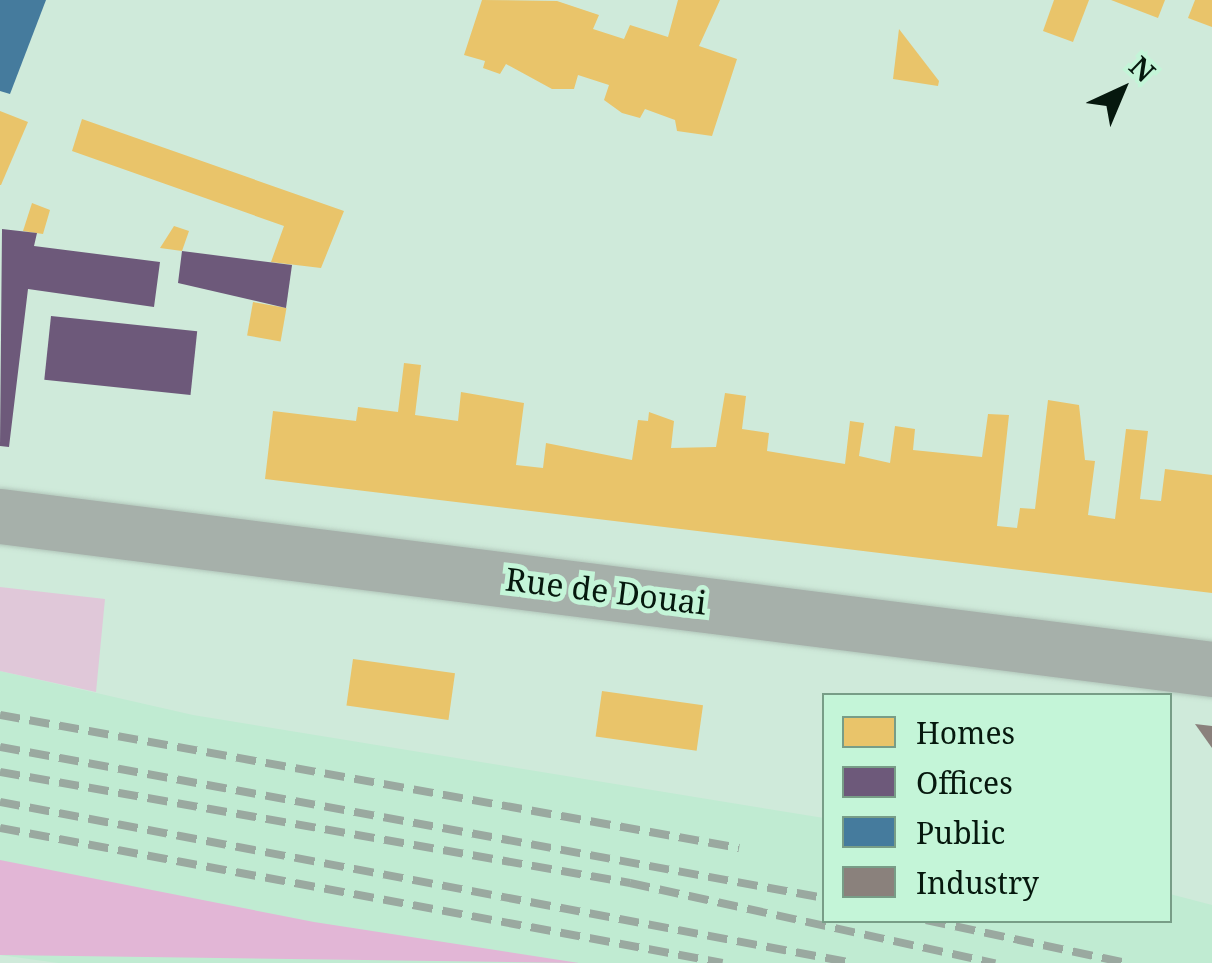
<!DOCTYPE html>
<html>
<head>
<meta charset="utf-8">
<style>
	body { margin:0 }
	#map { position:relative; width:1212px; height:963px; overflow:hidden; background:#cfeada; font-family:"Noto Serif",serif }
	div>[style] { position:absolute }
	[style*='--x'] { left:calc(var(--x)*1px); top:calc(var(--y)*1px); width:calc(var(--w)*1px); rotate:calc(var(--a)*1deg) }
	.built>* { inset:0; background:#c0ebd2 }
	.green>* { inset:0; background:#e0c8d9 }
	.forest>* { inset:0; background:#e2b6d6 }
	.homes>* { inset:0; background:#e9c46a; transform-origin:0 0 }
	.offices>* { inset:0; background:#6d597a; transform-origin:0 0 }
	.public>* { inset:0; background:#457b9d }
	.industry>* { inset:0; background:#8a817c }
	.roads { filter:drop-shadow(0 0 2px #b1c6ba) drop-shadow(0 0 2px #b1c6ba) }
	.minor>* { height:55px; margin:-27.5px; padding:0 27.5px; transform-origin:27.5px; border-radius:27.5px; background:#a6b0aa }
	.rail>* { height:8px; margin-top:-4px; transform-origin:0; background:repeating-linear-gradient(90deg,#9aa9a0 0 20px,transparent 0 30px) }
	span { translate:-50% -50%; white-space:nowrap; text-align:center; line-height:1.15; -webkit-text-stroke:10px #c4f5d8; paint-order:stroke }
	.street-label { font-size:32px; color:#06180e }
	.legend { position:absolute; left:822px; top:693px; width:350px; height:230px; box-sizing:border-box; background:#c4f5d8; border:2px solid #789d87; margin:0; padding:12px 18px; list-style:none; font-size:30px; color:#06180e }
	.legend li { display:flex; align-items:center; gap:20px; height:50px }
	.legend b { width:50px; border:2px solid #789d87 }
	.north { position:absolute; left:1072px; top:40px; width:100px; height:100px; -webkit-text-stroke:8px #c4f5d8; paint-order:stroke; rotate:44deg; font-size:28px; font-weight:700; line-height:40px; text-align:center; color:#06180e }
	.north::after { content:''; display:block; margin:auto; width:35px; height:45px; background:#06180e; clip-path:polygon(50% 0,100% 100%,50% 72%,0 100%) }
</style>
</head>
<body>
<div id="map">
	<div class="built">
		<div style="clip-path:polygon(0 671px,193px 715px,824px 818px,824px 920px,1170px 920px,1170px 894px,1212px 905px,1212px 963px,58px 963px,0 955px)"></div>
	</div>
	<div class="green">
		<div style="clip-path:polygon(0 587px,105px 599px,96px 692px,0 671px)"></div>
	</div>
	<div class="forest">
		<div style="clip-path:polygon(0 860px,314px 922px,579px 963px,0 955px)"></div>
	</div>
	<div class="homes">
		<div style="clip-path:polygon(482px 0,557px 1px,599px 15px,593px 29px,624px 39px,630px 25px,668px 37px,678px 0,720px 0,699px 46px,737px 59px,712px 136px,677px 131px,675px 120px,645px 109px,640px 118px,622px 113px,604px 100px,609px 85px,578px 75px,574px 89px,552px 89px,506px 64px,500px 74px,483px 68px,485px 61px,464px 55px)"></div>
		<div style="clip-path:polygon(1054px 0,1089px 0,1073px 42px,1043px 31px)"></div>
		<div style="clip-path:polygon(1111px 0,1165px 0,1158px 18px)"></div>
		<div style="clip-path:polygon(1195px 0,1212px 0,1212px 27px,1188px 18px)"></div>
		<div style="clip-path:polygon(899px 29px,939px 81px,938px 86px,893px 79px)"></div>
		<div style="clip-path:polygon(0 111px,28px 122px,1px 185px,0 185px)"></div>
		<div style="clip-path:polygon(82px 119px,344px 211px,321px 268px,271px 262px,284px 226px,72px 151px)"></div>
		<div style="clip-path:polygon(32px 203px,50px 210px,43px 234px,23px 231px)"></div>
		<div style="clip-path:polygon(174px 226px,189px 231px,182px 251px,160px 248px)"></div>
		<div style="left:253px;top:302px;width:34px;height:34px;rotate:10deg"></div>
		<div style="clip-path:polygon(404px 363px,421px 365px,415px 415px,458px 421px,461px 392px,524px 403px,516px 465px,543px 468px,546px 443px,632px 460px,638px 420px,648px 421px,649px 412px,674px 421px,671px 448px,716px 447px,725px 393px,746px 396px,742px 429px,769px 433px,767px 451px,845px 464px,850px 421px,864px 423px,859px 456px,890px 463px,895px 426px,915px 429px,913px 450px,982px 457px,988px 414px,1009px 415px,997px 526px,1017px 528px,1020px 508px,1035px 509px,1048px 400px,1079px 405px,1085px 460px,1095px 461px,1088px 515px,1115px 519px,1126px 429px,1148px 431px,1140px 499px,1161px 501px,1165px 469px,1212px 475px,1212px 593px,265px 479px,273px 411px,356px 421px,358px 407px,398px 412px)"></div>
		<div style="left:353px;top:659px;width:103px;height:47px;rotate:8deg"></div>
		<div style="left:602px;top:691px;width:102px;height:46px;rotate:8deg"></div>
	</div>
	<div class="offices">
		<div style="clip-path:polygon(2px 229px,37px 233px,34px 246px,160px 262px,154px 307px,28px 289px,9px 447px,0 446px)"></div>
		<div style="clip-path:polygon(182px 251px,292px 265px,286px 308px,178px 283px)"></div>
		<div style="left:51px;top:316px;width:147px;height:64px;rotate:6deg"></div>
	</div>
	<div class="public">
		<div style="clip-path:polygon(0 0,46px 0,10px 94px,0 91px)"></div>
	</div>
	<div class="industry">
		<div style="clip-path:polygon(1195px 724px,1212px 726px,1212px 748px)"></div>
	</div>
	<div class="roads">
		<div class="minor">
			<div style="--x:0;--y:516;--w:1222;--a:7.19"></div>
		</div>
	</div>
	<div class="rail">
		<div style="--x:0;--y:715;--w:751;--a:10.2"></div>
		<div style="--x:0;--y:747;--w:838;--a:10.38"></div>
		<div style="--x:0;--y:772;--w:640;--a:9.99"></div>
		<div style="--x:630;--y:883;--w:374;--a:12.4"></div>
		<div style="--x:0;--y:802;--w:868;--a:10.69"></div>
		<div style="--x:0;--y:828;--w:735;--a:10.58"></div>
		<div style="--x:926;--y:920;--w:206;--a:12.1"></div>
	</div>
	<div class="street-label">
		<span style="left:606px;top:591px;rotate:7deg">Rue de Douai</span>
	</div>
	<ul class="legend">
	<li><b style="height:28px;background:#e9c46a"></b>Homes</li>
	<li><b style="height:28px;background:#6d597a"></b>Offices</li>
	<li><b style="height:28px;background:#457b9d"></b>Public</li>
	<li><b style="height:28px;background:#8a817c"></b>Industry</li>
	</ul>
	<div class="north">N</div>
</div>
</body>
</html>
